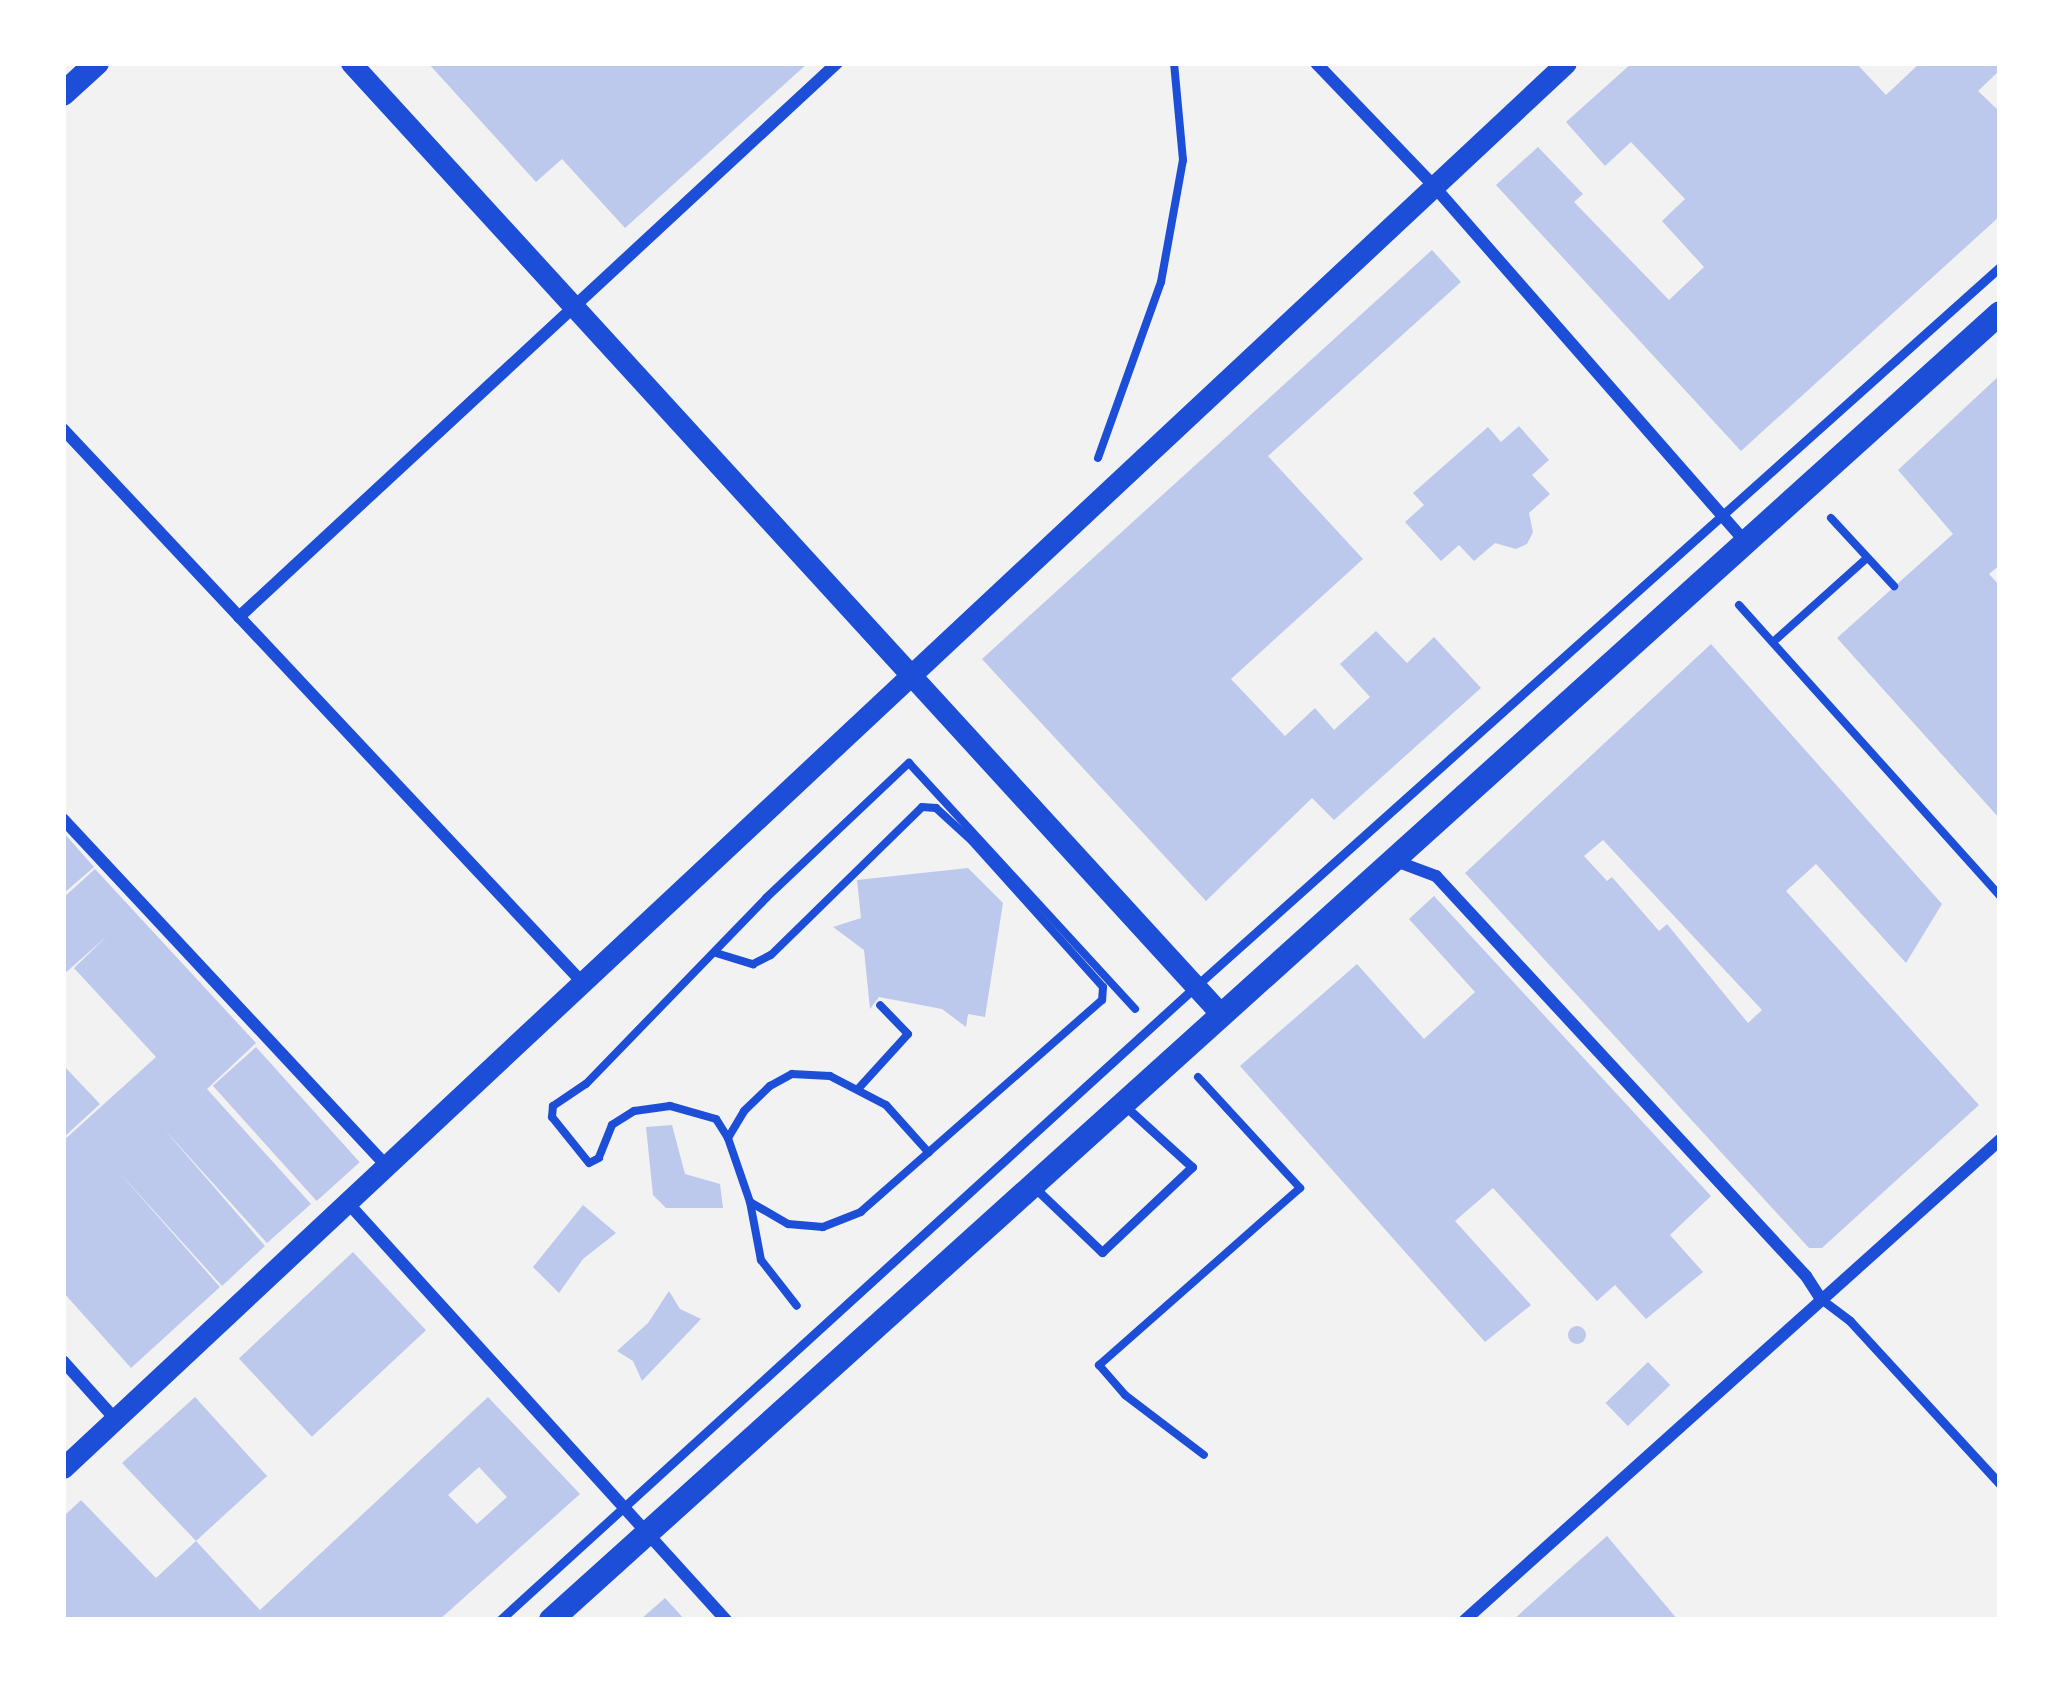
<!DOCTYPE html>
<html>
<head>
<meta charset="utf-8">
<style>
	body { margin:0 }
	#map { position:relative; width:2063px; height:1683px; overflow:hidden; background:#f2f2f2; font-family:"PT Sans",sans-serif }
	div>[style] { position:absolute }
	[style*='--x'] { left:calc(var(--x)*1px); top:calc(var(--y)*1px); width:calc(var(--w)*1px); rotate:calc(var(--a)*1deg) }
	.building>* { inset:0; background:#bdc9ec; transform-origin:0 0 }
	.round { border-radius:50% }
	.path>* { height:8px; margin:-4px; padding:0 4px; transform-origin:4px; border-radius:4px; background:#1d4ed8 }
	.service>* { height:9px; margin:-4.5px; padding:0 4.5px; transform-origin:4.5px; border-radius:4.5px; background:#1d4ed8 }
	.minor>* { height:12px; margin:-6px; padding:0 6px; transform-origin:6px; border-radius:6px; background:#1d4ed8 }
	.tertiary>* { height:21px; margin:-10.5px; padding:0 10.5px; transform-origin:10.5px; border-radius:10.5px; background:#1d4ed8 }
	.secondary>* { height:24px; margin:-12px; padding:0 12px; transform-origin:12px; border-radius:12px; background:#1d4ed8 }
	span { translate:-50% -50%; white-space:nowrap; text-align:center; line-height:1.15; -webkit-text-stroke:10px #fff; paint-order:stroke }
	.frame { position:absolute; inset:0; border:66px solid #fff; pointer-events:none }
</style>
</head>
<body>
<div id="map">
	<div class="building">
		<div style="clip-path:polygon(428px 63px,808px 63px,625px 228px,562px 159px,536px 182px)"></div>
		<div style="clip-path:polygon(1632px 63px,1856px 63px,1886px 95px,1920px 63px,2000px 63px,2000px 70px,1978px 91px,2000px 112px,2000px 216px,1741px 451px,1496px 185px,1538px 147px,1583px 194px,1574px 202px,1669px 300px,1704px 267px,1662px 221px,1685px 199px,1631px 142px,1605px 166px,1566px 122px)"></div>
		<div style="clip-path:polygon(1432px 250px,1461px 282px,1268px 456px,1363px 559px,1231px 679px,1285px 736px,1315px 708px,1334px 730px,1370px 697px,1340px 664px,1376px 631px,1407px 663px,1434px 637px,1481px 688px,1334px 820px,1312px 798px,1206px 901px,982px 659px)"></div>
		<div style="clip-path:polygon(2000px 375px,2000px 565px,1989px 574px,2000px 586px,2000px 819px,1837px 638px,1953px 534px,1898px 470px)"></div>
		<div style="clip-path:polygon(1519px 426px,1549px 460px,1532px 475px,1550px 494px,1529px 513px,1533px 532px,1527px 544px,1516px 549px,1495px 543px,1474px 561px,1459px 545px,1441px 561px,1405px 522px,1424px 505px,1413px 493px,1488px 427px,1501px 442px)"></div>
		<div style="clip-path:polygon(evenodd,1711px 644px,1942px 904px,1906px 963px,1816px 864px,1786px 891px,1979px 1105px,1822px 1248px,1809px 1248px,1465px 873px,1711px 644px,1603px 840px,1762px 1010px,1748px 1023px,1667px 924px,1659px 931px,1612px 877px,1607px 881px,1584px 856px,1603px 840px)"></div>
		<div style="clip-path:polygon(63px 832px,94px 867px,63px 894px)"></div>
		<div style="clip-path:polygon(968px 868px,1003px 903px,985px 1017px,968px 1014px,966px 1027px,942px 1009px,879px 997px,870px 1009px,864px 950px,833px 927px,861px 918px,857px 880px)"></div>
		<div style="clip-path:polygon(95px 869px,256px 1043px,207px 1089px,311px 1204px,267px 1243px,163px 1128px,265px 1246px,222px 1286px,117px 1170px,220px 1287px,131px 1368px,63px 1292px,63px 1141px,156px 1057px,74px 968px,107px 936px,63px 975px,63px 898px)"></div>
		<div style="clip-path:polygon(1434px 896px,1711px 1196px,1670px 1235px,1703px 1272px,1646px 1319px,1615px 1285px,1597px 1301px,1493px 1188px,1455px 1221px,1531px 1305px,1485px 1342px,1240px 1066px,1357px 964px,1424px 1039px,1475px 992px,1409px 919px)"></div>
		<div style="left:256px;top:1047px;width:155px;height:58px;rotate:48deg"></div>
		<div style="clip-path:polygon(63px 1065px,100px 1104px,63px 1138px)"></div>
		<div style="clip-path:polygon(672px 1125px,685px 1174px,720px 1184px,723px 1208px,666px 1208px,653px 1195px,646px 1127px)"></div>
		<div style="clip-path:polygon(583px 1205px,616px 1233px,583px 1259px,559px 1293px,533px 1267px)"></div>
		<div style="left:353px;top:1252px;width:107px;height:156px;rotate:47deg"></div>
		<div style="clip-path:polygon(669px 1291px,680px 1309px,701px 1319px,642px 1381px,633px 1361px,617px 1351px,648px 1323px)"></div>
		<div class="round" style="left:1568px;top:1326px;width:18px;height:18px"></div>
		<div style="left:1648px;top:1362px;width:32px;height:59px;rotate:46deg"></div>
		<div style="clip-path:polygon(evenodd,195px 1397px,267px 1476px,196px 1541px,260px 1610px,488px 1397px,580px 1494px,439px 1620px,63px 1620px,63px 1517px,81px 1500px,156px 1578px,196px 1541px,122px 1463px,195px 1397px,479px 1467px,507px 1497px,477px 1524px,448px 1495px,479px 1467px)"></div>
		<div style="clip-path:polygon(1607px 1536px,1678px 1620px,1513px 1620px,1564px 1574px)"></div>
		<div style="clip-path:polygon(665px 1598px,685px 1620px,640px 1620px)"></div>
	</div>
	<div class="path">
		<div style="--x:1098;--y:458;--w:187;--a:-70.3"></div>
		<div style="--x:1161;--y:282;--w:124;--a:-79.8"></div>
		<div style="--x:1183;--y:160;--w:97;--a:-95.3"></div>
		<div style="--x:1831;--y:518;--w:93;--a:47.2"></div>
		<div style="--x:1739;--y:605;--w:391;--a:48.1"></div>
		<div style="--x:1773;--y:642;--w:126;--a:-41.8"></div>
		<div style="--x:716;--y:953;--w:39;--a:17"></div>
		<div style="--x:753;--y:964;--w:20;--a:-27"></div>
		<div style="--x:771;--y:955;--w:211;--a:-44.4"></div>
		<div style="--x:922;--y:807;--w:14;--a:4"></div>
		<div style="--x:936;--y:808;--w:49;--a:42.5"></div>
		<div style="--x:972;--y:841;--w:196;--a:48.1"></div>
		<div style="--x:1103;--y:987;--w:13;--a:94"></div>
		<div style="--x:1102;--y:1000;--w:321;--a:138.7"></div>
		<div style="--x:861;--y:1212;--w:41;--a:158.5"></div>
		<div style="--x:823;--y:1227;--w:35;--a:-175"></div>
		<div style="--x:788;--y:1224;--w:44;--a:-149.9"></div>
		<div style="--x:750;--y:1202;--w:68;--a:-109"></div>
		<div style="--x:728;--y:1138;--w:22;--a:-122"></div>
		<div style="--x:716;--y:1119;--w:48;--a:-164.2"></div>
		<div style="--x:670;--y:1106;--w:36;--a:172"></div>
		<div style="--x:634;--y:1111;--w:26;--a:148"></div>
		<div style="--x:612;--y:1125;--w:35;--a:112"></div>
		<div style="--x:599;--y:1158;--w:11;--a:153"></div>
		<div style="--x:589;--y:1163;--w:59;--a:-128.8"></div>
		<div style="--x:552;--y:1117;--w:11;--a:-85"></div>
		<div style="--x:553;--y:1106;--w:40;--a:-34"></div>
		<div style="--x:586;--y:1084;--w:259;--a:-45.9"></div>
		<div style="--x:766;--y:898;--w:197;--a:-43.4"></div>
		<div style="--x:909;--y:763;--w:334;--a:47.4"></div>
		<div style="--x:1198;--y:1077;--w:151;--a:47.4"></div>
		<div style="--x:1300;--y:1188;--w:268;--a:138.6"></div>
		<div style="--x:1099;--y:1365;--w:40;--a:49"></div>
		<div style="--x:1125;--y:1395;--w:99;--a:37.2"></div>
		<div style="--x:858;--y:1089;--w:74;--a:-47.7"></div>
		<div style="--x:908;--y:1034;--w:40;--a:-134"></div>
		<div style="--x:728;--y:1138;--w:31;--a:-59"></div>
		<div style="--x:744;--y:1111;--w:36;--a:-44"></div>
		<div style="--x:770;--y:1086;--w:25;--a:-29"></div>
		<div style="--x:792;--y:1074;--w:38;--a:3"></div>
		<div style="--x:830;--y:1076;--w:63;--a:27.4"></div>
		<div style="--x:886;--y:1105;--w:64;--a:48.1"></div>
		<div style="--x:750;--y:1202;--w:59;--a:79.3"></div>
		<div style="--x:761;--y:1260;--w:58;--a:52"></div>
	</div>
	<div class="service">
		<div style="--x:1035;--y:1188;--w:93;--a:43.7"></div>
		<div style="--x:1102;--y:1252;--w:124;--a:-43.4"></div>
		<div style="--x:1192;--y:1167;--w:91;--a:-137.7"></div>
		<div style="--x:1821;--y:1299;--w:36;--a:37"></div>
		<div style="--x:1850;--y:1321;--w:222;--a:47.4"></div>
		<div style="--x:500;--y:1620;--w:941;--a:-42.33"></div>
		<div style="--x:1196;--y:986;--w:1079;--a:-41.81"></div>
	</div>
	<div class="minor">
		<div style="--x:1316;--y:63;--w:168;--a:46.2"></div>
		<div style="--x:1432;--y:184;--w:477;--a:48.8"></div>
		<div style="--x:63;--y:429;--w:757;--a:46.82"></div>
		<div style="--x:239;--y:617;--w:815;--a:-42.81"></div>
		<div style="--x:63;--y:819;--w:477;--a:47"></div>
		<div style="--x:1393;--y:860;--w:46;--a:20.4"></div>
		<div style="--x:1436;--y:876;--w:545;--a:47.23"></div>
		<div style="--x:1806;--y:1276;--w:27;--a:57"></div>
		<div style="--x:348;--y:1203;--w:563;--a:47.81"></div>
		<div style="--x:63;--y:1361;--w:78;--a:48.1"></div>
		<div style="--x:1465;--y:1620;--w:719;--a:-41.9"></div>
	</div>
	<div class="tertiary">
		<div style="--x:351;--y:63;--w:1286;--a:47.55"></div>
		<div style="--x:63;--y:1468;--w:2057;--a:-43.07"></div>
	</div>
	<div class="secondary">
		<div style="--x:63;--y:94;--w:46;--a:-42.4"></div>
		<div style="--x:551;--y:1620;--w:1951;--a:-42.05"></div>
	</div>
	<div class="frame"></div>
</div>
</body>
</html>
